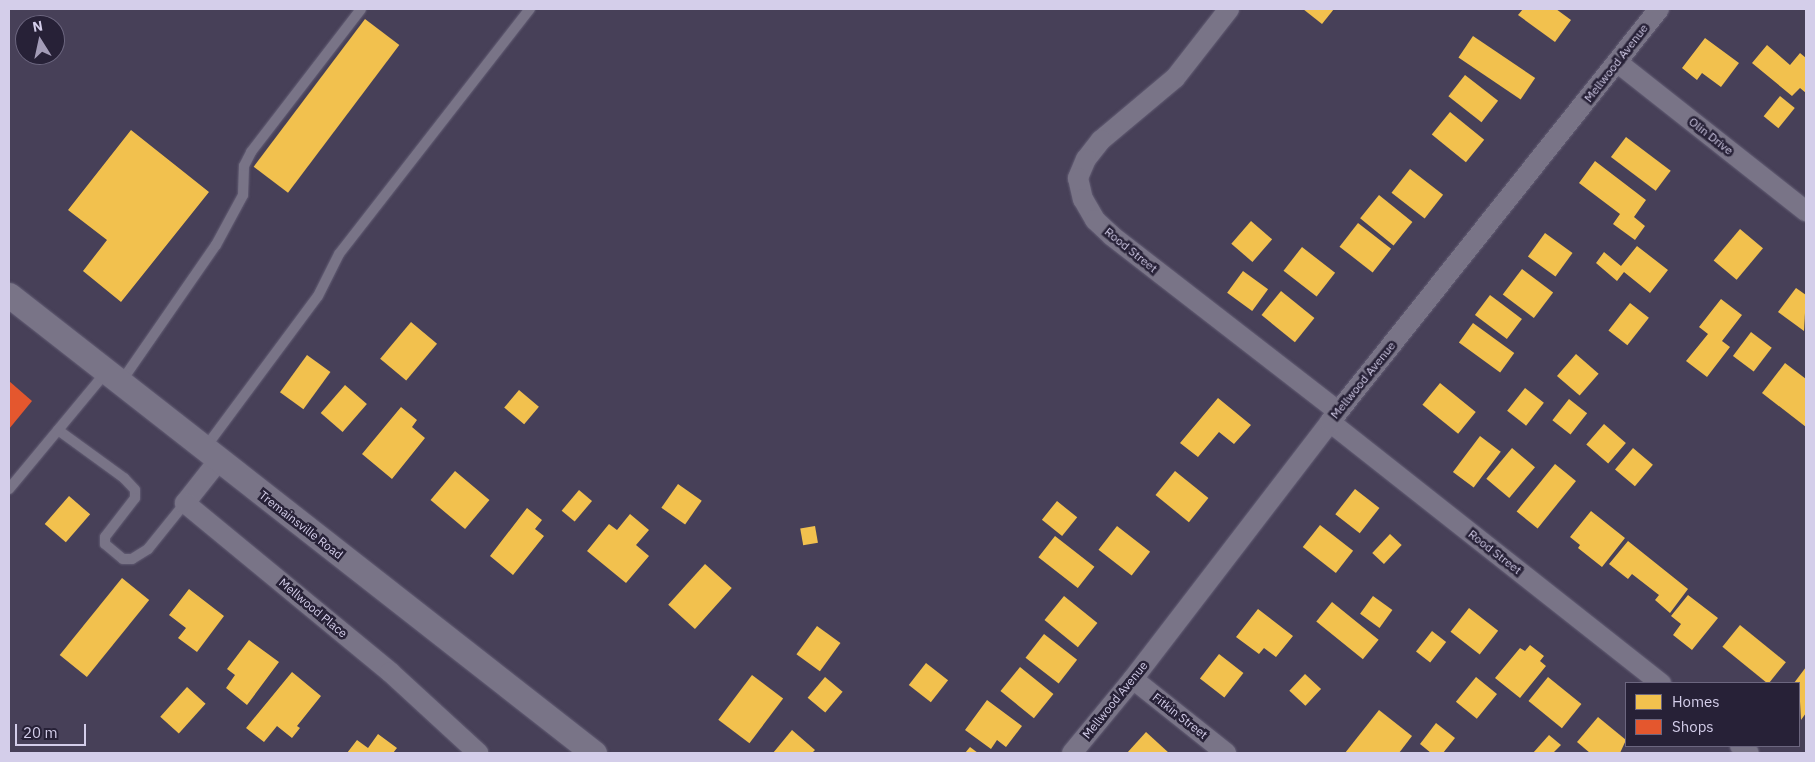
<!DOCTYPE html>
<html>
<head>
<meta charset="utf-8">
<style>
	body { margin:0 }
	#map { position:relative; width:1815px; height:762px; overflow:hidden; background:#474058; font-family:"IBM Plex Sans",sans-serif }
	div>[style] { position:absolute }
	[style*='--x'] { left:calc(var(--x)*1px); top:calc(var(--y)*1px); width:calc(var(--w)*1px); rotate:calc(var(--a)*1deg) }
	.homes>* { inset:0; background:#f2c14e; transform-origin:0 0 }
	.shops>* { inset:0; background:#e4572e }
	.roads { filter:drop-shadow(0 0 1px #645e75) drop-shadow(0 0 1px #645e75) }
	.service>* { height:10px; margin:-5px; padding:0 5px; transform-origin:5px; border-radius:5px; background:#797487 }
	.minor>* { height:20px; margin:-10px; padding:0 10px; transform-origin:10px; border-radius:10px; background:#797487 }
	.tertiary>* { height:25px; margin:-12.5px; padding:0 12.5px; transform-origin:12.5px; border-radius:12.5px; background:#797487 }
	span { translate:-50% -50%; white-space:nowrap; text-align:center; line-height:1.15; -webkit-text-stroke:5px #272137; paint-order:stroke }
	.street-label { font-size:12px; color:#d4ceea }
	.frame { position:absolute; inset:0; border:10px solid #d4ceea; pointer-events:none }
	.legend { position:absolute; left:1625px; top:682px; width:175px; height:65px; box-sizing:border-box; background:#272137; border:1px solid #6c667f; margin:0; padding:6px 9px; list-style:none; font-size:15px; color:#d4ceea }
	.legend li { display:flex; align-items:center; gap:10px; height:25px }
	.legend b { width:25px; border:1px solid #6c667f }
	.north { position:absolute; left:15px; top:15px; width:50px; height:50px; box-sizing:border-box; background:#272137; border:1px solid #6c667f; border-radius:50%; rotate:350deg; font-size:14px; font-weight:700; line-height:20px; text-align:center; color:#d4ceea }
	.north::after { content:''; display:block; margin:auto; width:18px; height:22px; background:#a39cb7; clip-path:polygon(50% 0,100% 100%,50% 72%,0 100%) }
	.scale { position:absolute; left:15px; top:724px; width:71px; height:22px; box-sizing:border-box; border:2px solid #d4ceea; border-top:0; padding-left:6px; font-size:15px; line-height:18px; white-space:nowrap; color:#d4ceea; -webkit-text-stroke:4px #272137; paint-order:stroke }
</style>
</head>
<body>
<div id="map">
	<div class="homes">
		<div style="clip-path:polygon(1303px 9px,1334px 9px,1322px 24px)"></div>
		<div style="clip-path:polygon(1523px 9px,1556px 9px,1571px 20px,1555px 42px,1518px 15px)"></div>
		<div style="left:365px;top:19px;width:43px;height:185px;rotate:37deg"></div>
		<div style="left:1473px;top:36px;width:75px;height:26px;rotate:34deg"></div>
		<div style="clip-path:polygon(1705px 38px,1739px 63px,1721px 87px,1702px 73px,1697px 80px,1682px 68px)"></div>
		<div style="clip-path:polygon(1767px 45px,1790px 65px,1800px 53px,1806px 58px,1806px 93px,1800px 88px,1792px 96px,1752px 63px)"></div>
		<div style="left:1465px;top:75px;width:42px;height:27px;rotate:38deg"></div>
		<div style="left:1780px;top:96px;width:19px;height:26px;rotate:39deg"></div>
		<div style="left:1450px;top:112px;width:44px;height:29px;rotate:39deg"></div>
		<div style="clip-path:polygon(131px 130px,209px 192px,121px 302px,83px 271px,107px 240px,68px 210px)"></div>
		<div style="left:1626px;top:137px;width:56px;height:25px;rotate:37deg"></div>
		<div style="clip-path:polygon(1595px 161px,1646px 200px,1634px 217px,1645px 226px,1635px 240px,1613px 224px,1620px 214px,1579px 183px)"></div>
		<div style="left:1410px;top:169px;width:42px;height:30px;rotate:38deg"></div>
		<div style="left:1379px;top:195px;width:43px;height:30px;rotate:39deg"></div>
		<div style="left:1251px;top:221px;width:28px;height:30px;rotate:41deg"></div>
		<div style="left:1358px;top:223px;width:42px;height:30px;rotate:38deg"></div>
		<div style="left:1740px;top:229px;width:30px;height:41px;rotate:40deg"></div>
		<div style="left:1545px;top:233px;width:34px;height:29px;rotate:36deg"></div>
		<div style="clip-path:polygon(1637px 246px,1668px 270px,1650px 293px,1624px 272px,1617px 281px,1596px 263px,1604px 252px,1621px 266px)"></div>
		<div style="left:1302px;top:247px;width:42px;height:30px;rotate:38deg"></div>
		<div style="left:1522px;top:269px;width:39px;height:32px;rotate:37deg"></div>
		<div style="left:1243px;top:271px;width:31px;height:27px;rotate:36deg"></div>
		<div style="clip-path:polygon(1796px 288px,1806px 295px,1804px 331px,1778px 312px)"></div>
		<div style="left:1281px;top:291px;width:43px;height:31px;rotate:39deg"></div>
		<div style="left:1490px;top:295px;width:40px;height:25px;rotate:37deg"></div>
		<div style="clip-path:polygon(1721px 299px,1742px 315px,1722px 341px,1730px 347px,1707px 377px,1686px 361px,1708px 334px,1699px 327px)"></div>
		<div style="left:1630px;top:303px;width:24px;height:35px;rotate:38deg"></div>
		<div style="left:411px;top:322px;width:34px;height:48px;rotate:40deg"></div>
		<div style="left:1473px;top:323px;width:51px;height:24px;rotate:36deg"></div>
		<div style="left:1751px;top:332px;width:26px;height:30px;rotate:37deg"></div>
		<div style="left:1576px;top:354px;width:30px;height:29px;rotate:41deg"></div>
		<div style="left:307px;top:355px;width:29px;height:46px;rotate:36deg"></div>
		<div style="clip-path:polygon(1785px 363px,1806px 379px,1806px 427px,1762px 393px)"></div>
		<div style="left:1440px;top:383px;width:46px;height:28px;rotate:39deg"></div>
		<div style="left:345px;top:385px;width:29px;height:37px;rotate:41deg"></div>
		<div style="left:1525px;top:388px;width:24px;height:29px;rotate:38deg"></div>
		<div style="left:519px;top:390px;width:26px;height:23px;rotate:40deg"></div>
		<div style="clip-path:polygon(1218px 398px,1251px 425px,1234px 444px,1219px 432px,1198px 457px,1180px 443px)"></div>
		<div style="left:1569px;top:399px;width:23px;height:27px;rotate:38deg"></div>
		<div style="clip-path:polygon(401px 407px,417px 420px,412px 427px,425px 438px,392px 479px,362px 454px)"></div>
		<div style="left:1604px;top:424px;width:29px;height:27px;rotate:41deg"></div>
		<div style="left:1480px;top:436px;width:26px;height:45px;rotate:37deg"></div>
		<div style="left:1512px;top:448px;width:30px;height:40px;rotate:40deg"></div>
		<div style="left:1633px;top:448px;width:26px;height:28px;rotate:40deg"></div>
		<div style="left:1555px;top:464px;width:27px;height:61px;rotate:39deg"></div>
		<div style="left:455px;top:471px;width:45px;height:38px;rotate:40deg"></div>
		<div style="left:1175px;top:471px;width:43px;height:31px;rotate:39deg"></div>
		<div style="left:678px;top:484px;width:29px;height:29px;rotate:35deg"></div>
		<div style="left:1355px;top:489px;width:31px;height:32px;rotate:38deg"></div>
		<div style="left:579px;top:490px;width:17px;height:27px;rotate:40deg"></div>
		<div style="left:69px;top:496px;width:28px;height:37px;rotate:41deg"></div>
		<div style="left:1057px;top:501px;width:26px;height:24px;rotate:39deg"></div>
		<div style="clip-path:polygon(527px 508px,542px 520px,535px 529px,544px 536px,513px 575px,490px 556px)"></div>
		<div style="clip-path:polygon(1591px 511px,1625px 538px,1602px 567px,1578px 548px,1580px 545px,1570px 537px)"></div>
		<div style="clip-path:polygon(630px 514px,649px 530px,636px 545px,649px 556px,626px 583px,587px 551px,609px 524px,617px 530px)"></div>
		<div style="left:1320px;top:525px;width:42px;height:28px;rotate:38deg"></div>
		<div style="left:815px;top:526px;width:17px;height:15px;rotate:80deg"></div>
		<div style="left:1117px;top:526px;width:42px;height:30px;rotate:38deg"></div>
		<div style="left:1390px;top:534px;width:16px;height:26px;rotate:43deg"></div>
		<div style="left:1055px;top:536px;width:50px;height:27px;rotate:38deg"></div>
		<div style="clip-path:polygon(1628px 541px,1688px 589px,1670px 613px,1655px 600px,1659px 595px,1632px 574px,1628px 579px,1609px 564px)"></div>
		<div style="left:705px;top:564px;width:36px;height:55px;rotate:42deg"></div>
		<div style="left:122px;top:578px;width:35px;height:99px;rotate:39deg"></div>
		<div style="clip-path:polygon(189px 589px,224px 616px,197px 652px,178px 638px,186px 628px,169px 615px)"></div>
		<div style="clip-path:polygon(1688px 595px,1718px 618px,1692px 650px,1673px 635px,1681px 624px,1671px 616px)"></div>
		<div style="left:1064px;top:596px;width:43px;height:31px;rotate:39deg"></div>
		<div style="left:1373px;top:596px;width:24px;height:22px;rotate:36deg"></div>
		<div style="left:1332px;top:602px;width:60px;height:25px;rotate:39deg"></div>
		<div style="left:1469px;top:608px;width:37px;height:30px;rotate:38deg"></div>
		<div style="clip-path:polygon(1258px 609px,1293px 636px,1276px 657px,1264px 648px,1259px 654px,1236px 637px)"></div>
		<div style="left:1740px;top:625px;width:59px;height:28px;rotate:39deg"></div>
		<div style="left:817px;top:626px;width:29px;height:35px;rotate:36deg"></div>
		<div style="left:1432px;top:631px;width:18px;height:26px;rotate:38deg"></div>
		<div style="left:1044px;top:634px;width:42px;height:30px;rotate:38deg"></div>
		<div style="clip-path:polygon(249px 640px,279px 662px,247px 705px,226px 688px,235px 675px,227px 669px)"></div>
		<div style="clip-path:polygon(1530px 645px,1544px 656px,1540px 661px,1546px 666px,1520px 698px,1495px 678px,1520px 648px,1525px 651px)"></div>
		<div style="left:1219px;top:654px;width:31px;height:31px;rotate:38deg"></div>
		<div style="left:926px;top:663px;width:28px;height:28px;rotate:38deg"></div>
		<div style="left:1020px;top:667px;width:43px;height:31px;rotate:39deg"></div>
		<div style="clip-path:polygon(1806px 667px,1806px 713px,1801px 720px,1799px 683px,1794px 683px)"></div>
		<div style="clip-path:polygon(292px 672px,321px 696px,297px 726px,300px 728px,292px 738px,277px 726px,264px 742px,246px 728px)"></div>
		<div style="left:1305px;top:674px;width:22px;height:23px;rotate:43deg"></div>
		<div style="left:752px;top:675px;width:39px;height:56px;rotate:37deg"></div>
		<div style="left:825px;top:677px;width:23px;height:27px;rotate:40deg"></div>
		<div style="left:1476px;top:677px;width:27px;height:32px;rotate:39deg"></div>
		<div style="left:1548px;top:677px;width:43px;height:31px;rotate:39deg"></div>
		<div style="left:187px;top:687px;width:25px;height:40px;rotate:42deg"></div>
		<div style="clip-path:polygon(987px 700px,1022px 726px,1006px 747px,997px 740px,991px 749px,965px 730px)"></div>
		<div style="clip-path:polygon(1379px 710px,1412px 736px,1399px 753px,1345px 753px)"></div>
		<div style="clip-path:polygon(1598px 717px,1626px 740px,1620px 753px,1590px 753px,1577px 742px)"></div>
		<div style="clip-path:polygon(1436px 723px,1455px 738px,1443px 753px,1431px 753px,1420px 744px)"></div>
		<div style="clip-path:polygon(792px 730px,815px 750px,812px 753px,773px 753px)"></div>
		<div style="clip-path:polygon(1146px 732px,1169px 753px,1127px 753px)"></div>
		<div style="clip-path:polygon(378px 734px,397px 748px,393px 753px,347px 753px,357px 740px,368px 748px)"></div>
		<div style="clip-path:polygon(1549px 735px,1561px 745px,1553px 753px,1533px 753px)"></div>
		<div style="clip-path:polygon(970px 747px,978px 753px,965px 753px)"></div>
	</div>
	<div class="shops">
		<div style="clip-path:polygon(9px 381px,32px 401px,9px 429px)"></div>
	</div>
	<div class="roads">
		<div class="service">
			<div style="--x:121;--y:382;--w:167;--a:-55.3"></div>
			<div style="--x:216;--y:245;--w:57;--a:-61.6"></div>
			<div style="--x:243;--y:195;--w:29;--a:-88"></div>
			<div style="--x:244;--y:166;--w:16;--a:-63"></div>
			<div style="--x:251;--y:152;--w:180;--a:-52.4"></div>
			<div style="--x:58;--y:430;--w:82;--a:36"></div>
			<div style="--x:124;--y:478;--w:16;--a:47"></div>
			<div style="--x:135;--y:490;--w:8;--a:90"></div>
			<div style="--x:135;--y:498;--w:49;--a:127.6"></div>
			<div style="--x:105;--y:537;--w:7;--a:90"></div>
			<div style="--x:105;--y:544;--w:23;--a:40"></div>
			<div style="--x:123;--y:559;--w:9;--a:0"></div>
			<div style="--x:132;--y:559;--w:19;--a:-32"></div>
			<div style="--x:148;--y:549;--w:59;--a:-51.2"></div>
			<div style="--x:205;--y:448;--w:189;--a:-53.4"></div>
			<div style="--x:318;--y:296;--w:47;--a:-63.4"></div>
			<div style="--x:339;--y:254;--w:311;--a:-52.1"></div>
			<div style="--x:9;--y:489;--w:152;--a:-50.3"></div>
		</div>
		<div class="minor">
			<div style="--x:1229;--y:9;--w:88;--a:128"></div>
			<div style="--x:1175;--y:78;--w:97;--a:140"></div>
			<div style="--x:1101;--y:140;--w:24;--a:128"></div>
			<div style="--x:1086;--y:159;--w:21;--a:113"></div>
			<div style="--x:1078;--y:178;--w:22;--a:77"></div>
			<div style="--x:1083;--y:199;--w:24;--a:60"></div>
			<div style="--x:1095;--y:220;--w:23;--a:43"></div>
			<div style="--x:1112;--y:236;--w:286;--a:37.8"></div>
			<div style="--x:1617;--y:62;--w:241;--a:38.3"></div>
			<div style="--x:1330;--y:422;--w:422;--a:38.3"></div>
			<div style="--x:219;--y:460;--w:55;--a:128.3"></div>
			<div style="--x:185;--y:503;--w:266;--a:39.5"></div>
			<div style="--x:390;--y:672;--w:120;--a:42.6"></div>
			<div style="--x:1133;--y:679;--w:119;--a:38.5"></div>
			<div style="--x:1740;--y:746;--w:11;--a:38"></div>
			<div style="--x:1072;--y:753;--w:96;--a:-50.5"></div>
			<div style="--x:1133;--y:679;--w:324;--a:-52.5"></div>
			<div style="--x:1330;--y:422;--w:528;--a:-51.46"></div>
		</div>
		<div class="tertiary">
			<div style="--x:9;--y:295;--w:743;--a:38.06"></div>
		</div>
	</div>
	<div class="street-label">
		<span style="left:1616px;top:63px;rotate:-52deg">Mellwood Avenue</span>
		<span style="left:1711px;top:136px;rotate:38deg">Olin Drive</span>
		<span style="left:1131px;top:250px;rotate:39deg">Rood Street</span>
		<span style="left:1363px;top:380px;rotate:-51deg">Mellwood Avenue</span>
		<span style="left:301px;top:525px;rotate:38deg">Tremainsville Road</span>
		<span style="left:1495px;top:552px;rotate:38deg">Rood Street</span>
		<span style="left:313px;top:608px;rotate:40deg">Mellwood Place</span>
		<span style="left:1115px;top:700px;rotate:-51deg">Mellwood Avenue</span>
		<span style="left:1180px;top:716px;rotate:38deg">Fitkin Street</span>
	</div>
	<div class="frame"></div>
	<ul class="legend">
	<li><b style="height:14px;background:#f2c14e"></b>Homes</li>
	<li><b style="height:14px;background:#e4572e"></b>Shops</li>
	</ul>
	<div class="north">N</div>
	<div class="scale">20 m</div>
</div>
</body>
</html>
